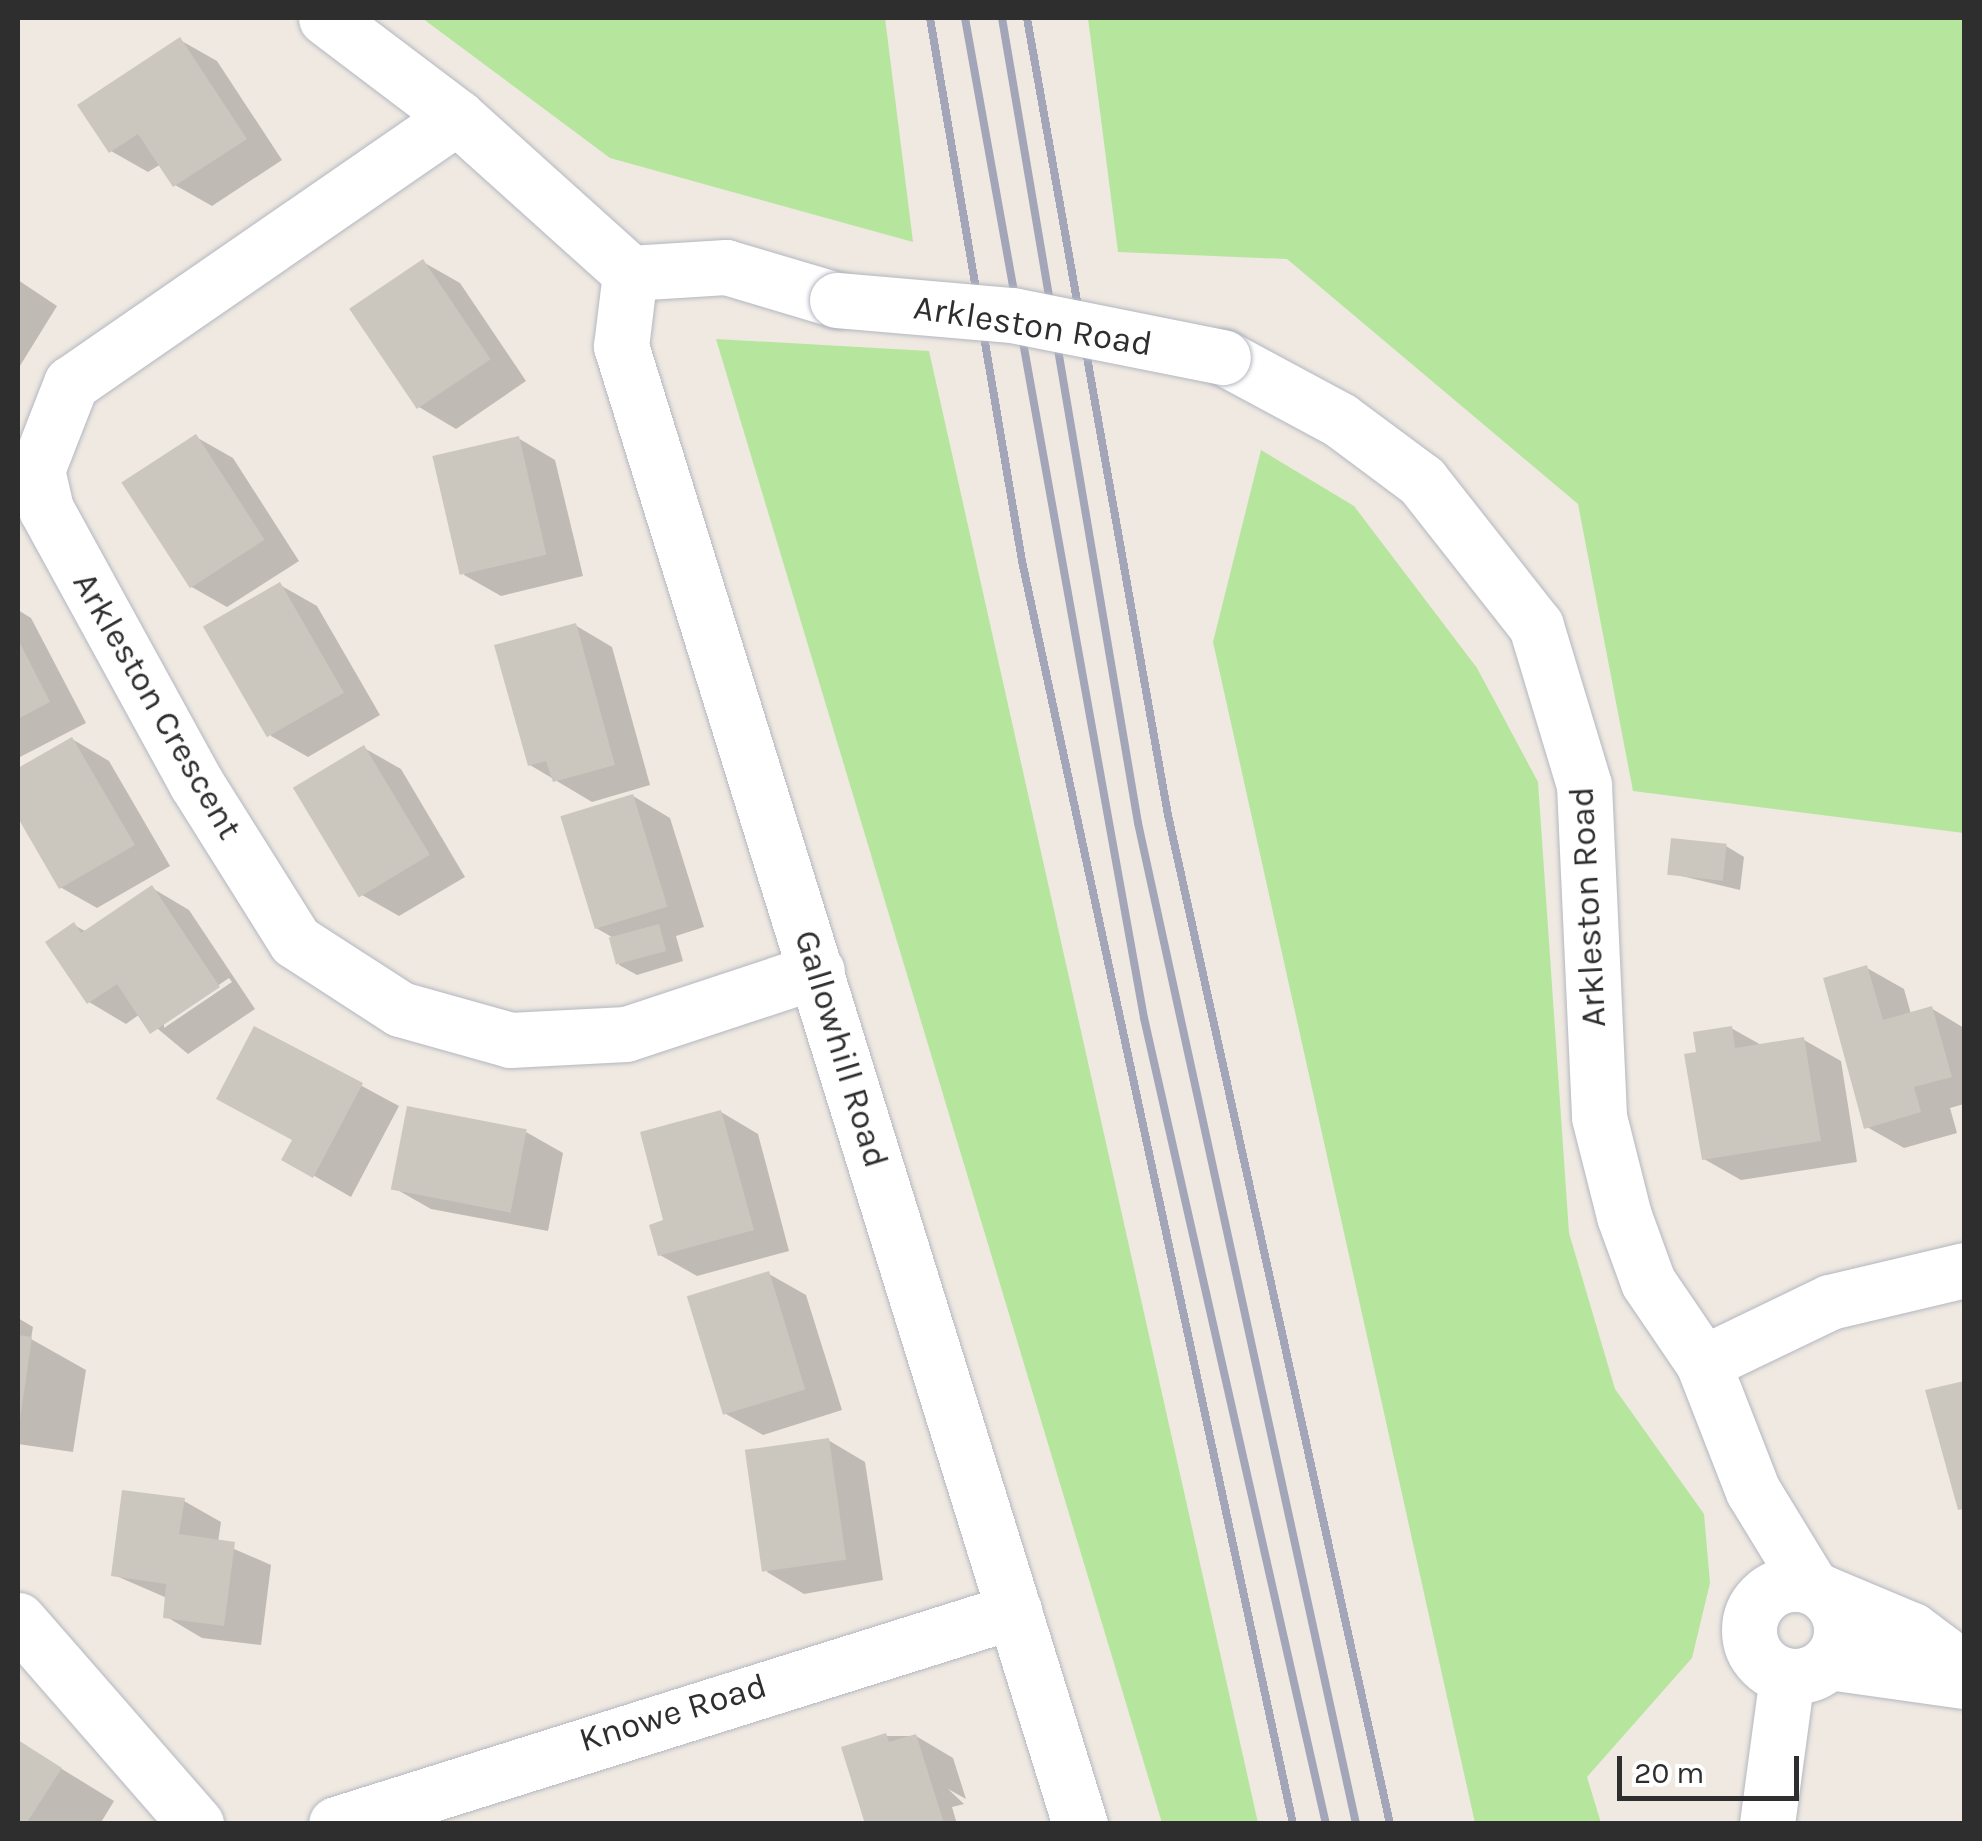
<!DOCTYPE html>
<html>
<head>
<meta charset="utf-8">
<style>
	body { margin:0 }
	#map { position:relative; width:1982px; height:1841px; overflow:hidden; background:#efe9e1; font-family:Karla,sans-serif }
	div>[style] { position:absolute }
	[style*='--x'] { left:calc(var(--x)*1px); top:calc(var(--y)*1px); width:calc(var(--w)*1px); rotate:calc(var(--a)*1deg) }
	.green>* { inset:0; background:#b6e59e }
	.shadow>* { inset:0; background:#0003 }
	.building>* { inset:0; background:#cbc7bf; transform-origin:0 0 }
	.roads { filter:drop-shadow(0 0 2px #b4b7c1) drop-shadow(0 0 2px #b4b7c1) }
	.minor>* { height:55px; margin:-27.5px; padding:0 27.5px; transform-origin:27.5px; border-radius:27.5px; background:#fff }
	.minor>.ring { margin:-27.5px; padding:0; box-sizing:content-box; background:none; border:55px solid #fff; border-radius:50% }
	.rail>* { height:8px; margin:-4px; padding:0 4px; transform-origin:4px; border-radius:4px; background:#a3a6b8 }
	.bridges { filter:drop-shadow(0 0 2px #b4b7c1) drop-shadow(0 0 2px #b4b7c1) }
	.minor-bridge>* { height:55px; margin:-27.5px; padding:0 27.5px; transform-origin:27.5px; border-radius:27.5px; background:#fff }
	span { translate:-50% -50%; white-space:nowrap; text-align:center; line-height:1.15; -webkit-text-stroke:8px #fff; paint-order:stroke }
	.street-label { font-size:35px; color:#2e2e2e }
	.frame { position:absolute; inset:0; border:20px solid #2e2e2e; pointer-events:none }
	.scale { position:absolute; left:1617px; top:1756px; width:182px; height:45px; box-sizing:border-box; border:5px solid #2e2e2e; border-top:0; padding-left:12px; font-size:30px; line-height:35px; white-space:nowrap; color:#2e2e2e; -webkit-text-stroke:8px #fff; paint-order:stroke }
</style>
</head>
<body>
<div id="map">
	<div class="green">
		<div style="clip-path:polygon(422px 18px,885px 18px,913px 242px,610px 158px)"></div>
		<div style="clip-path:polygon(1088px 18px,1964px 18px,1964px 833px,1633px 791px,1578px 504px,1287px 259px,1118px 252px)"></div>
		<div style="clip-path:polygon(716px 339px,929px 351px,1258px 1823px,1162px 1823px)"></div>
		<div style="clip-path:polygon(1261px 450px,1354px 506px,1477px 668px,1538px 782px,1569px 1233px,1615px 1389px,1704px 1514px,1710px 1583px,1692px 1658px,1587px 1777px,1601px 1823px,1475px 1823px,1213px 642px)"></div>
	</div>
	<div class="shadow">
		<div style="clip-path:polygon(180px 40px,217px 61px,282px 160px,212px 206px,175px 185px,161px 164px,148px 172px,111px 151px)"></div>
		<div style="clip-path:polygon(423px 262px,460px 283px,526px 381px,456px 429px,419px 407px)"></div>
		<div style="clip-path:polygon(18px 280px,57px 306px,18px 369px)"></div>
		<div style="clip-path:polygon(196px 437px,233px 458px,299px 561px,227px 607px,190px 586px)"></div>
		<div style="clip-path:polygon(518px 438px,555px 460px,583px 576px,501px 596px,464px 575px)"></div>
		<div style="clip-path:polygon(280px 585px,317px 606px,380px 715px,308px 757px,271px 736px)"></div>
		<div style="clip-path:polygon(18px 610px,31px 618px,86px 723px,18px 758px)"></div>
		<div style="clip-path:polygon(575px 625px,612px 647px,650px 785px,592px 802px,530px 765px)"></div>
		<div style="clip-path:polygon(72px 739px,109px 761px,170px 866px,97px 908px,60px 887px,18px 813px,18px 771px)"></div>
		<div style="clip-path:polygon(364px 748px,401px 769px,465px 877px,399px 916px,362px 895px)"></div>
		<div style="clip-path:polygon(633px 796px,670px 818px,704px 927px,676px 936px,683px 961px,637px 975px,619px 965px,617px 940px,596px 928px)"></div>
		<div style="clip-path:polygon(1726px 846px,1744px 857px,1740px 890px,1669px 873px)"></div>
		<div style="clip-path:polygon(evenodd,152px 888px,189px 910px,255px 1009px,188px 1054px,140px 1014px,126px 1024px,89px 1002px,74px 925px,87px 932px,152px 888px,229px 978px,232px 982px,164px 1028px,164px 1022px,229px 978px)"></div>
		<div style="clip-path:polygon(1867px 968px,1904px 989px,1911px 1014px,1931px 1008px,1964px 1028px,1964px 1104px,1950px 1108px,1957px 1133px,1904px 1148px,1867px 1127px)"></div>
		<div style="clip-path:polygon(1731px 1028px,1763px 1046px,1804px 1040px,1841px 1061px,1857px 1162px,1741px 1180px,1704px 1159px,1699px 1055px)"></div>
		<div style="clip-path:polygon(256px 1029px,399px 1106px,351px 1197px,285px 1159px,295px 1140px)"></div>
		<div style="clip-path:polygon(721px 1112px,758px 1134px,789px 1251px,697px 1276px,660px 1255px,666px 1222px)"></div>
		<div style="clip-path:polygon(526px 1132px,563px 1153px,548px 1231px,431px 1209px,394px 1188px)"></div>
		<div style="clip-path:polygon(769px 1274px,806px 1295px,842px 1410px,763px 1435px,726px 1414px)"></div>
		<div style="clip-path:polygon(18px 1318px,33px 1327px,31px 1339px,86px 1370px,73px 1452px,18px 1444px)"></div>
		<div style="clip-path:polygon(1964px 1384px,1964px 1511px,1928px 1392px)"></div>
		<div style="clip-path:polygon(828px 1440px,865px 1462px,883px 1580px,804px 1594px,767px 1572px)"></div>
		<div style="clip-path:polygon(184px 1501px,221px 1522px,218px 1542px,271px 1565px,261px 1645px,202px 1638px,165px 1616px,167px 1598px,114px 1575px)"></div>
		<div style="clip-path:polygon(886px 1736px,916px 1736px,953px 1758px,966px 1799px,948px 1789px,964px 1804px,952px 1807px,957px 1824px,868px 1824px)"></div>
		<div style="clip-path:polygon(18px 1742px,114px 1801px,100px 1824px,18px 1824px)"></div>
	</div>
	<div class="building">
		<div style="clip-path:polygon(180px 37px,247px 139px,173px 187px,138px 134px,109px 153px,77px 105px)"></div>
		<div style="left:423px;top:259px;width:121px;height:89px;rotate:56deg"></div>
		<div style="left:196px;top:434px;width:126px;height:89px;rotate:57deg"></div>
		<div style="left:519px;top:436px;width:122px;height:89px;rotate:77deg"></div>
		<div style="left:280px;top:582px;width:128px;height:89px;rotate:60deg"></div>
		<div style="clip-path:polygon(576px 623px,615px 765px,553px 782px,546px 761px,528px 766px,494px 645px)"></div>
		<div style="clip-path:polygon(18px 639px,50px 702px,18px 719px)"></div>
		<div style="clip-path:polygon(72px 737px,135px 845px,59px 889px,18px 818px,18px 768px)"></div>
		<div style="left:364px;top:745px;width:128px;height:83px;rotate:59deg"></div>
		<div style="left:633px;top:794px;width:118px;height:76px;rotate:73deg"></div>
		<div style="left:1671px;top:838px;width:56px;height:37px;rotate:6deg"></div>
		<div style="clip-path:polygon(152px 885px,220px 987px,150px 1034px,117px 984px,87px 1004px,45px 942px,74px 922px,81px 933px)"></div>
		<div style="left:659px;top:924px;width:28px;height:52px;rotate:75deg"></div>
		<div style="clip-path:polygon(1867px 965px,1883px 1020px,1932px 1006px,1952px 1077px,1914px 1087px,1921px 1112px,1864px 1129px,1823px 978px)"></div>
		<div style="clip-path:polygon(254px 1026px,363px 1083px,313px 1178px,281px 1160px,292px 1140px,216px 1099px)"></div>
		<div style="clip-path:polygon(1732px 1026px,1735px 1048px,1804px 1037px,1821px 1141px,1702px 1160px,1684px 1054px,1696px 1052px,1693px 1032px)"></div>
		<div style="left:407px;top:1106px;width:122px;height:85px;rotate:11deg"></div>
		<div style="clip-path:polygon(721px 1110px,754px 1230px,658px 1256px,649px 1225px,663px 1220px,640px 1132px)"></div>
		<div style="left:769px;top:1271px;width:124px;height:86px;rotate:73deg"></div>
		<div style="clip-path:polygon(18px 1335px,32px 1337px,20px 1420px,18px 1420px)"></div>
		<div style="clip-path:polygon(1964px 1381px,1964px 1509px,1958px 1510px,1925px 1390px)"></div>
		<div style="left:829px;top:1438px;width:123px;height:85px;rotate:82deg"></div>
		<div style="clip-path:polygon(122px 1490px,185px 1498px,179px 1534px,235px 1542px,224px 1626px,163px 1618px,166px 1584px,111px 1576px)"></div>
		<div style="clip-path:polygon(886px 1733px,889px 1742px,916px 1734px,944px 1823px,865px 1824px,841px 1747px)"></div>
		<div style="clip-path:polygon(18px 1740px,62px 1768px,26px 1824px,18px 1824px)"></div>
	</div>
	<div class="roads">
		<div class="minor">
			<div style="--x:326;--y:18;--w:164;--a:37.1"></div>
			<div style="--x:457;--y:117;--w:233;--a:42"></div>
			<div style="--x:457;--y:117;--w:469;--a:145.4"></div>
			<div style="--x:71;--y:383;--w:93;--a:111.3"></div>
			<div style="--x:37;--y:470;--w:40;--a:77"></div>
			<div style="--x:46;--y:509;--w:312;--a:61.3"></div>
			<div style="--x:196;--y:783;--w:186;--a:57.9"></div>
			<div style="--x:295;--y:941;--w:125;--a:32.9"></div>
			<div style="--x:400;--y:1009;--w:114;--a:15.7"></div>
			<div style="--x:510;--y:1040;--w:116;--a:-3"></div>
			<div style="--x:626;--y:1034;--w:201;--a:-18.3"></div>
			<div style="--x:630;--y:273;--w:74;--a:97"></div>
			<div style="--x:621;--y:346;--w:1548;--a:72.75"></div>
			<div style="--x:630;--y:273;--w:96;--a:-3.6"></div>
			<div style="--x:726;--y:267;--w:116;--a:16.6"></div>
			<div style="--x:1223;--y:357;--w:133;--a:28.3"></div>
			<div style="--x:1340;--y:420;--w:102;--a:36.6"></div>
			<div style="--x:1422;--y:481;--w:184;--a:51.8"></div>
			<div style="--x:1536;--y:626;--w:166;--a:73.2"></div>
			<div style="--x:1584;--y:785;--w:332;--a:87.4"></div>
			<div style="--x:1599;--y:1117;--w:102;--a:75.8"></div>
			<div style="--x:1624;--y:1216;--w:70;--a:70"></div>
			<div style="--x:1648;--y:1282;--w:98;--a:55.8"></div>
			<div style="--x:1703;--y:1363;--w:137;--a:68.7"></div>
			<div style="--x:1753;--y:1491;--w:111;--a:58.6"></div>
			<div style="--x:1703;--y:1363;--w:141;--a:-25.7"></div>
			<div style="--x:1830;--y:1302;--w:138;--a:-13.4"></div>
			<div class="ring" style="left:1749px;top:1584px;width:37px;height:37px"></div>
			<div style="--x:1824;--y:1593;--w:95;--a:22.8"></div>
			<div style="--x:1912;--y:1630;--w:65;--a:36.9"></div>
			<div style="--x:18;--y:1620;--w:271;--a:48.9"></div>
			<div style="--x:1829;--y:1662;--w:136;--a:8"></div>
			<div style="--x:336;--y:1824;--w:711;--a:-17.44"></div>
			<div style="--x:1767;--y:1824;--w:149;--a:-82.3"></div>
		</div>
	</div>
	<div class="rail">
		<div style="--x:930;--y:18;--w:551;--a:80.38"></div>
		<div style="--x:1022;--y:561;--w:1292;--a:77.89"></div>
		<div style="--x:965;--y:18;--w:1016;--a:79.85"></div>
		<div style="--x:1144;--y:1018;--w:826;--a:77.28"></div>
		<div style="--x:1002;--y:18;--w:816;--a:80.41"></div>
		<div style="--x:1138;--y:823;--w:1024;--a:77.71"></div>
		<div style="--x:1027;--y:18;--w:809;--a:79.97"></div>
		<div style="--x:1168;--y:815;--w:1033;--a:77.59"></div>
	</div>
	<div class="bridges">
		<div class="minor-bridge">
			<div style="--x:837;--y:300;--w:176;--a:4.9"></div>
			<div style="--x:1012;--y:315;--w:215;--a:11.3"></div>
		</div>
	</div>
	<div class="street-label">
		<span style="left:1033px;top:326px;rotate:9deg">Arkleston Road</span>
		<span style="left:157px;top:706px;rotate:60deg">Arkleston Crescent</span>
		<span style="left:1588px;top:907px;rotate:-93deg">Arkleston Road</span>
		<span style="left:841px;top:1049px;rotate:73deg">Gallowhill Road</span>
		<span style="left:673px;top:1713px;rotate:-17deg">Knowe Road</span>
	</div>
	<div class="frame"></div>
	<div class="scale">20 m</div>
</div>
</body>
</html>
